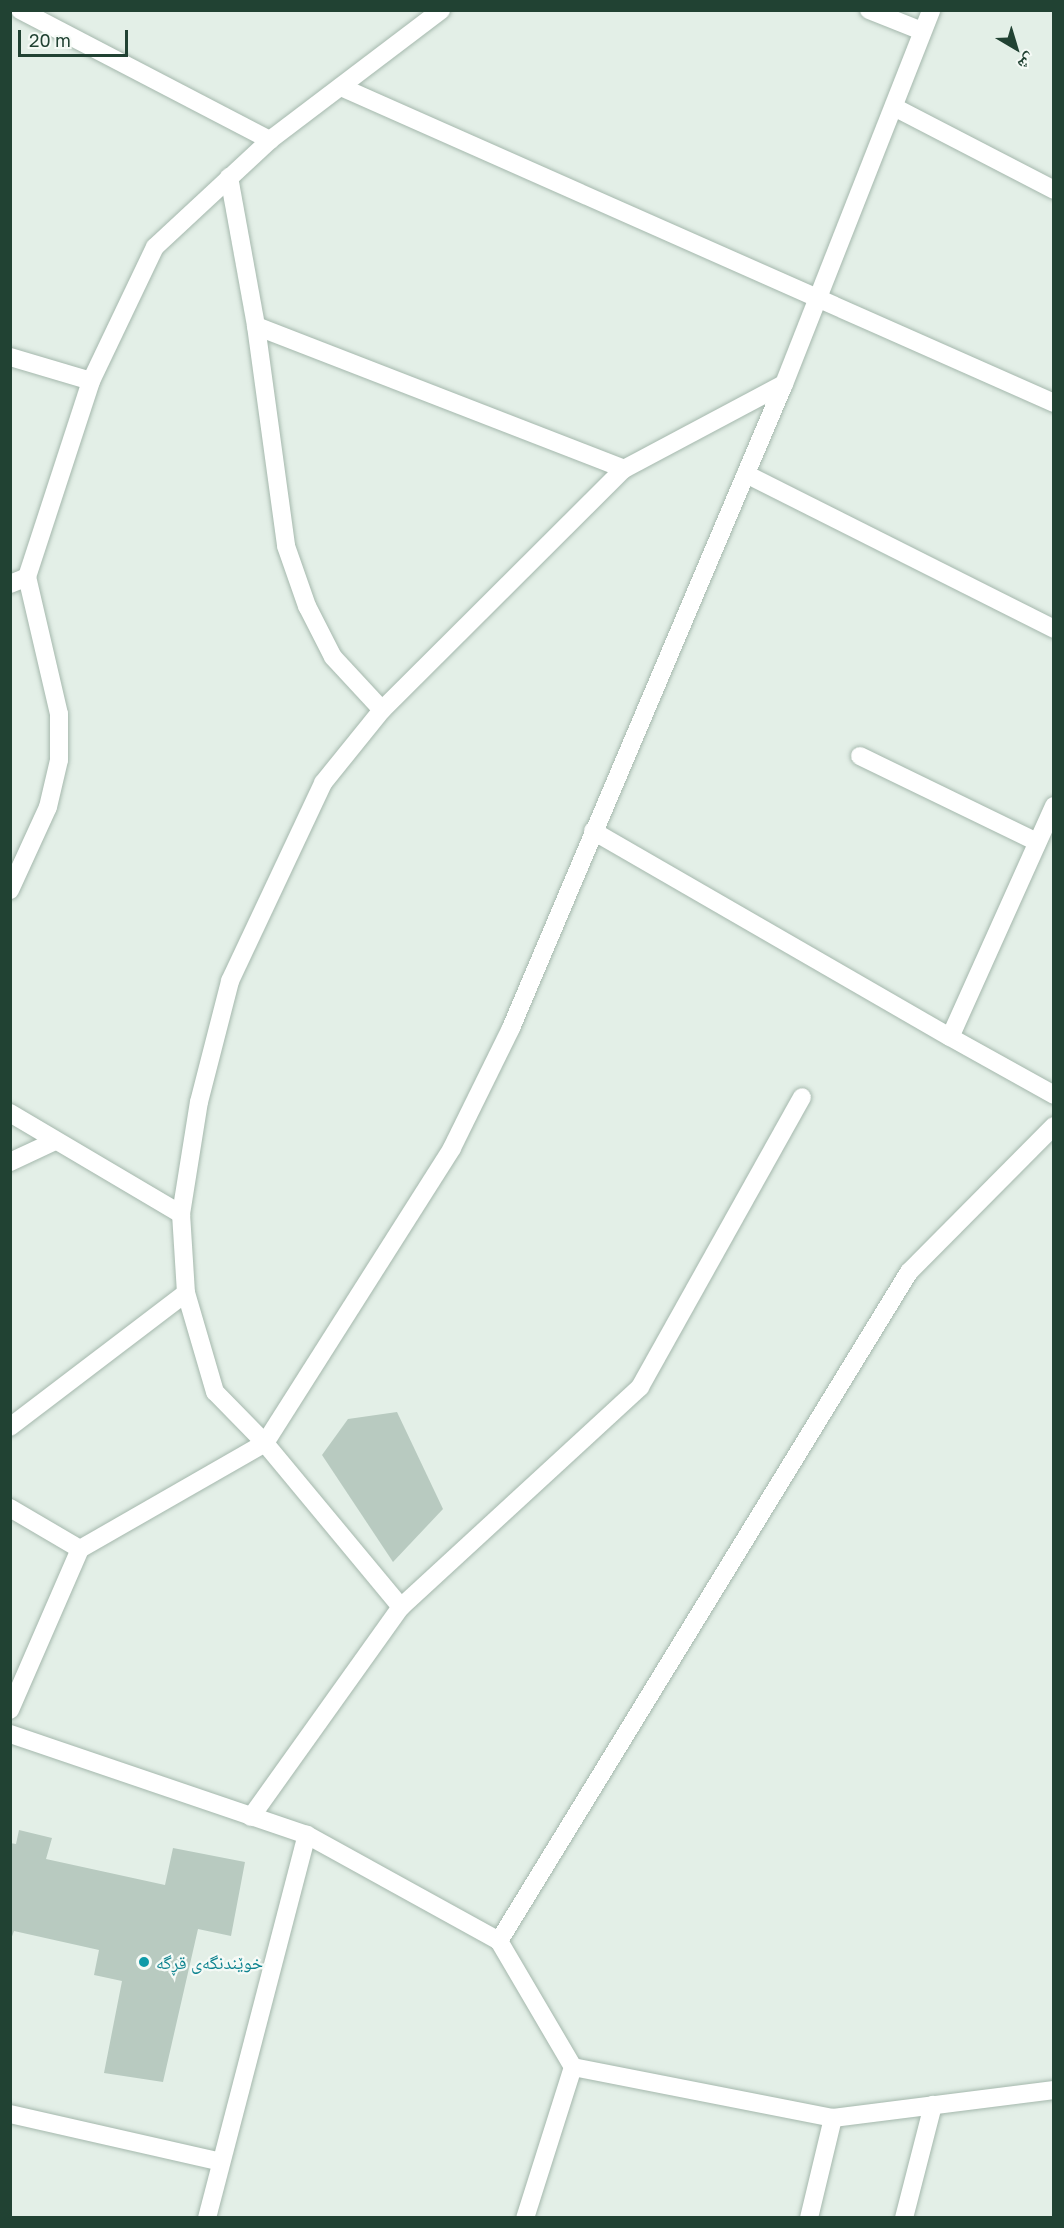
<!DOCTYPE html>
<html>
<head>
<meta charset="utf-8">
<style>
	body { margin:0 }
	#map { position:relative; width:1064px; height:2228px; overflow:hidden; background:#e3efe7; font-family:"Golos Text","Noto Naskh Arabic",sans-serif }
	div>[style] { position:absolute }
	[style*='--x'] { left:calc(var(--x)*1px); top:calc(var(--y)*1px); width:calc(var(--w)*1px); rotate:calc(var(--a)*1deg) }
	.building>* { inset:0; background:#b8cac0 }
	.roads { filter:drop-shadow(0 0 2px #a5b8ad) drop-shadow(0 0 2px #a5b8ad) }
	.minor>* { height:18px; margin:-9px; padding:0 9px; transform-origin:9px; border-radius:9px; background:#fff }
	.dots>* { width:16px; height:16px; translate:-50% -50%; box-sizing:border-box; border:3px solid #f5faf6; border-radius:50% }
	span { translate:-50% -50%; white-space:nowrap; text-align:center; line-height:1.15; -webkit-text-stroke:4.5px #f5faf6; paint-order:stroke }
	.culture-label { font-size:18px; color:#0d838f }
	.left { translate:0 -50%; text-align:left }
	.frame { position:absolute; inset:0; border:12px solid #214233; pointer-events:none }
	.north { position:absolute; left:986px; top:18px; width:60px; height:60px; -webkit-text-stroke:4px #f5faf6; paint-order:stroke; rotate:142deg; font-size:16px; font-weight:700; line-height:24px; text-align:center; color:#214233 }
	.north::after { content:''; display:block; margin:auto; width:21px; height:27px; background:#214233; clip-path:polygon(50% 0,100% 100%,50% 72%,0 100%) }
	.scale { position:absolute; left:18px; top:30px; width:110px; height:27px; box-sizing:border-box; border:3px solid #214233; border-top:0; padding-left:8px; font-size:18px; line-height:21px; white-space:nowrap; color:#214233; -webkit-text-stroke:4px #f5faf6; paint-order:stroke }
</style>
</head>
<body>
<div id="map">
	<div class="building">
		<div style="clip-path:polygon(397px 1412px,443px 1509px,393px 1562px,322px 1455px,348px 1419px)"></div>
		<div style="clip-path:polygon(19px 1830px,52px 1838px,46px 1859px,165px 1885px,173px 1848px,245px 1862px,231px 1936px,198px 1929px,163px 2082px,104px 2073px,122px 1981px,94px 1975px,99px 1950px,14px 1931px,10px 1942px,10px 1843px,16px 1844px)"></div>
	</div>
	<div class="roads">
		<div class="minor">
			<div style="--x:20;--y:10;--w:282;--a:27.5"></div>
			<div style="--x:869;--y:10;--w:57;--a:21.6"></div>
			<div style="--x:341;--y:87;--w:780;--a:23.9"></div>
			<div style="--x:894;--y:107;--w:180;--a:27.4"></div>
			<div style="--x:229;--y:177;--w:151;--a:79.7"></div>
			<div style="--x:256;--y:326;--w:222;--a:82.2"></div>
			<div style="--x:286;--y:546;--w:64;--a:70.7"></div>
			<div style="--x:307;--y:606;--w:57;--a:63"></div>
			<div style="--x:333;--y:657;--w:72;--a:47.2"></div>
			<div style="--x:256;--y:326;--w:395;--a:21.2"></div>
			<div style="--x:10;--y:357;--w:84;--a:16.5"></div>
			<div style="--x:746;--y:474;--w:345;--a:26.7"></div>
			<div style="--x:10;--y:584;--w:18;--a:-22"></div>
			<div style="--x:860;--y:756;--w:197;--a:25.9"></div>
			<div style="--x:1054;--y:806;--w:253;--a:114.2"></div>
			<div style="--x:950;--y:1037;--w:119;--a:29.1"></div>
			<div style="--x:593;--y:831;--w:412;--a:30"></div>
			<div style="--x:10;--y:890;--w:91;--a:-65.4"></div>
			<div style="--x:48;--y:807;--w:48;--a:-76.8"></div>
			<div style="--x:59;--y:760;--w:46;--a:-90"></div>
			<div style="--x:59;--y:714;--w:141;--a:-103.1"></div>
			<div style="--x:27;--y:577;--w:206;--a:-71.9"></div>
			<div style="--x:91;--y:381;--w:148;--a:-64.5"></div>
			<div style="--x:155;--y:247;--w:157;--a:-42.9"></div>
			<div style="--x:270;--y:140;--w:215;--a:-37.2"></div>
			<div style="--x:10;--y:1113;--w:199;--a:30.6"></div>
			<div style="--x:10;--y:1162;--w:50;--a:-25"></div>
			<div style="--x:10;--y:1427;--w:221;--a:-37.3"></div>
			<div style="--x:10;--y:1508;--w:81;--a:30.4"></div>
			<div style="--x:401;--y:1607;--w:213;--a:-129.7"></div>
			<div style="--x:265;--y:1443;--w:71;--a:-134.4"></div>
			<div style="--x:215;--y:1392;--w:103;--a:-106.3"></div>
			<div style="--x:186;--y:1293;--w:79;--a:-93.6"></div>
			<div style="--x:181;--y:1214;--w:113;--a:-80.9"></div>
			<div style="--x:199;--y:1102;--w:125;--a:-75.6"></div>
			<div style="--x:230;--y:981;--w:219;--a:-64.8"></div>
			<div style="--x:323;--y:783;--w:94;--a:-51.1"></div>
			<div style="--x:382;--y:710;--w:342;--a:-44.9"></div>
			<div style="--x:624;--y:469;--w:181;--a:-28"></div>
			<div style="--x:10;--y:1710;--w:176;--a:-66.5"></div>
			<div style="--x:80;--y:1549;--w:213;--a:-29.8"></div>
			<div style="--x:265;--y:1443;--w:349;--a:-57.6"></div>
			<div style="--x:452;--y:1148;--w:134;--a:-63.8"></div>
			<div style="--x:511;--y:1028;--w:699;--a:-67.03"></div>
			<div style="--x:784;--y:384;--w:402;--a:-68.5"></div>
			<div style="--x:10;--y:1734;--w:314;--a:18.8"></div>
			<div style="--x:307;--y:1835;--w:219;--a:28.9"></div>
			<div style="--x:499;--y:1941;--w:146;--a:59.6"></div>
			<div style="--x:573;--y:2067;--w:158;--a:107.6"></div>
			<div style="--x:251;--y:1817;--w:258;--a:-54.5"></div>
			<div style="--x:401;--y:1607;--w:325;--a:-42.6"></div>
			<div style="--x:640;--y:1387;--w:332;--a:-60.8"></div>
			<div style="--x:499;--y:1941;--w:785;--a:-58.5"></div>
			<div style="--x:909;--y:1272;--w:206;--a:-45.2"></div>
			<div style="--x:573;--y:2067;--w:265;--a:11.1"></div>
			<div style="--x:833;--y:2118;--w:223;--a:-7.2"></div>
			<div style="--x:10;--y:2114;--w:216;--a:12.8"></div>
			<div style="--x:207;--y:2218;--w:396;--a:-75.4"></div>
			<div style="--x:809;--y:2218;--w:103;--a:-76.5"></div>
			<div style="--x:904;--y:2218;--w:117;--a:-75.6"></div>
		</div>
	</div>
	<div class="dots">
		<div style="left:144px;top:1962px;background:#0f9aa8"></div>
	</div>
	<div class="culture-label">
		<span class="left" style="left:156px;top:1962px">خوێندنگەی قڕگە</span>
	</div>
	<div class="frame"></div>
	<div class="north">ش</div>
	<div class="scale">20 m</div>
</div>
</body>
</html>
